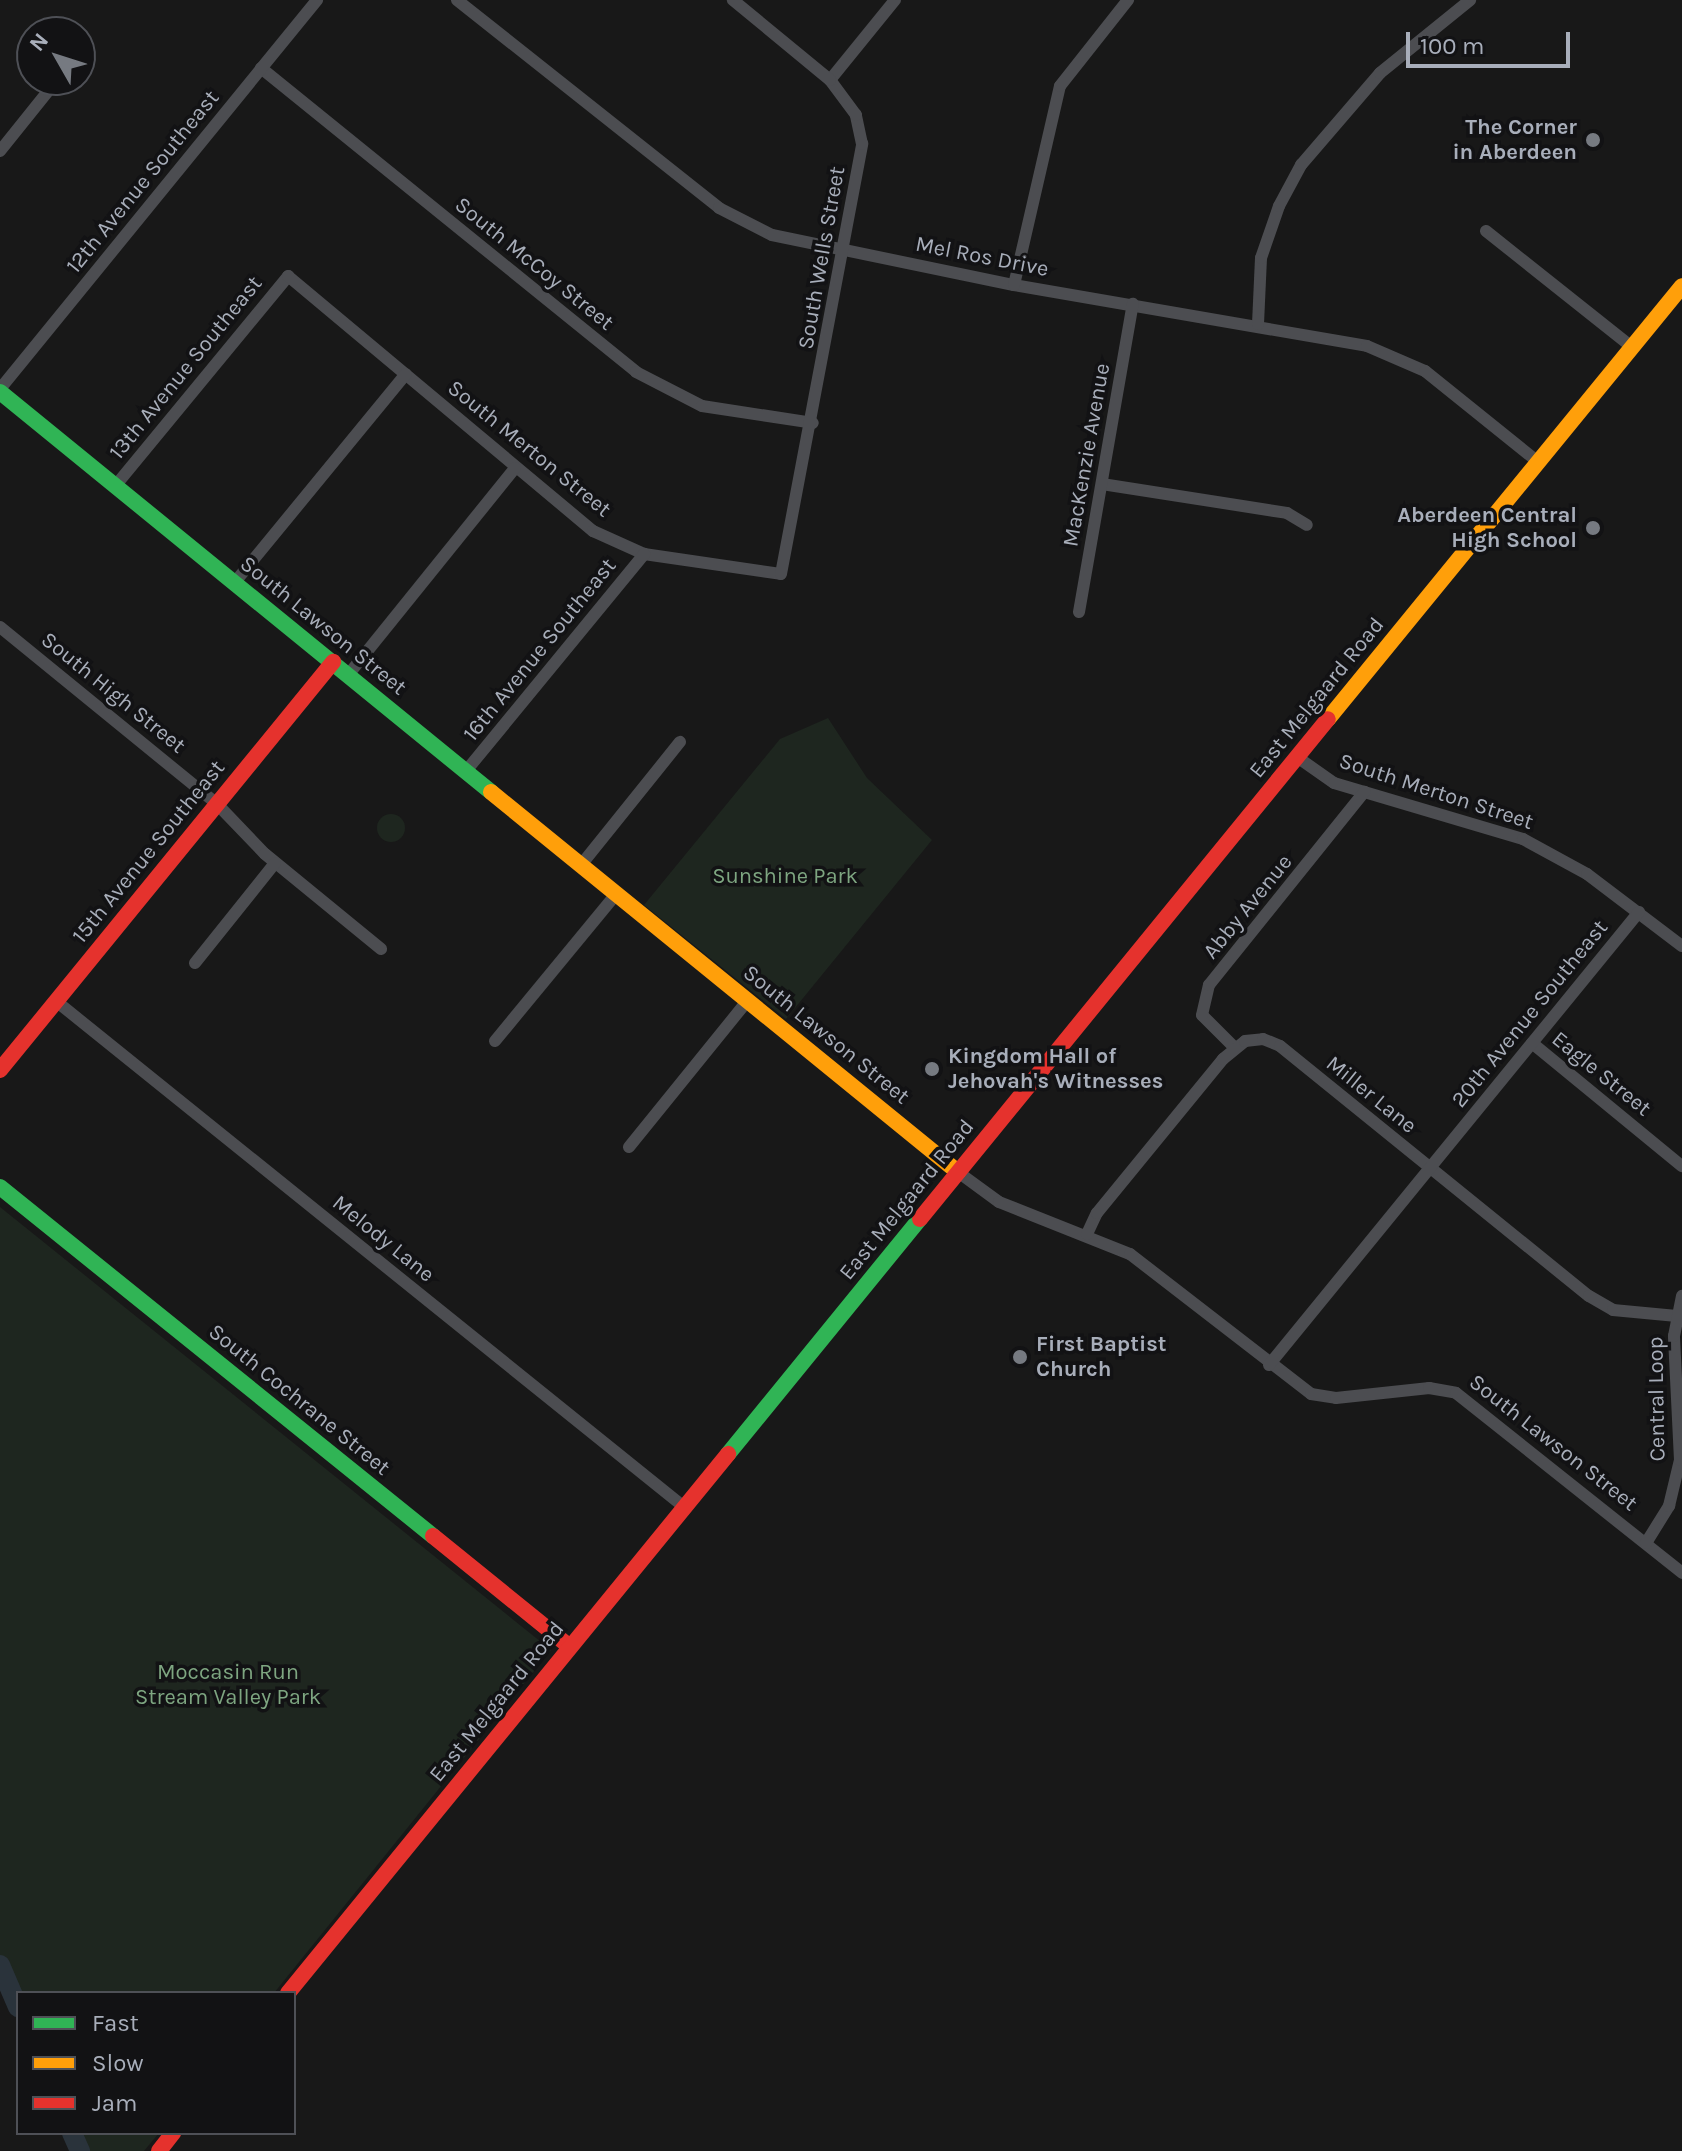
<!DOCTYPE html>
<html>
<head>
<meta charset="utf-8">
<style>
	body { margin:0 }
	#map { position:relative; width:1682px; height:2151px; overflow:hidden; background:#181818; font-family:Karla,sans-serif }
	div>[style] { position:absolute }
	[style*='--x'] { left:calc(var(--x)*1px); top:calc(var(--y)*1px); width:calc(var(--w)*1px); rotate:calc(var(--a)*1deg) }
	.green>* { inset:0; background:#1e261f }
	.round { border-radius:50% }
	.river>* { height:20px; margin:-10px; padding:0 10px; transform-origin:10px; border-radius:10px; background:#2a333b }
	.street>* { height:12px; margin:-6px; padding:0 6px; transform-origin:6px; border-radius:6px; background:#4c4d51 }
	.fast>* { height:16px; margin:-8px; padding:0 8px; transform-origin:8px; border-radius:8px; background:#30b455 }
	.slow>* { height:16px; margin:-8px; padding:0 8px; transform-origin:8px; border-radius:8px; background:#ff9f0a }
	.jam>* { height:16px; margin:-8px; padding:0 8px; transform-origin:8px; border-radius:8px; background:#e5322d }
	.dots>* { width:22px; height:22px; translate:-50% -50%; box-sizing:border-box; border:4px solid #121214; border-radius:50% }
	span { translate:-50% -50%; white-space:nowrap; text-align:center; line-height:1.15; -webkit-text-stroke:7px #121214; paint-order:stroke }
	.poi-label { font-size:22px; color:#a8aeba; font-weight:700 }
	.right { translate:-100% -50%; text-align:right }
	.left { translate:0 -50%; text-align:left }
	.street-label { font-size:22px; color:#a8aeba }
	.park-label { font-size:22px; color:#7ea681 }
	.legend { position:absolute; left:16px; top:1991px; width:280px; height:144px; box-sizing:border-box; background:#121214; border:2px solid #4e5056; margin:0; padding:10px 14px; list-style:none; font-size:24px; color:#a8aeba }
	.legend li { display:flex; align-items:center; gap:16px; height:40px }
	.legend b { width:40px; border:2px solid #4e5056 }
	.north { position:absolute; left:16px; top:16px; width:80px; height:80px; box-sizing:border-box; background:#121214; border:2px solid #4e5056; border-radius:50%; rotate:309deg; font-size:22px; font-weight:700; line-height:32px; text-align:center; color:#a8aeba }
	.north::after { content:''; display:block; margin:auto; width:28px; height:36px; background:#767a81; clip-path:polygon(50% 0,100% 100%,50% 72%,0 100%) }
	.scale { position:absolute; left:1406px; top:32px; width:164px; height:36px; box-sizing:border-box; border:4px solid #a8aeba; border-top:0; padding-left:10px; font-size:24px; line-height:28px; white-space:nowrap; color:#a8aeba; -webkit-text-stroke:6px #121214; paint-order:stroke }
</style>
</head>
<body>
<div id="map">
	<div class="green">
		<div style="clip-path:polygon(828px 718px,867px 778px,932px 840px,786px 1019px,644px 905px,780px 739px)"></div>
		<div class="round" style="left:377px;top:814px;width:28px;height:28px"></div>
		<div style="clip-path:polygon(0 1207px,551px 1650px,274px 1993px,18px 1993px,18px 2007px,0 1965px)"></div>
		<div style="clip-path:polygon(72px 2133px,159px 2133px,144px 2151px,80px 2151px)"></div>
	</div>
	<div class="river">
		<div style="--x:0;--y:1965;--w:46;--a:66.8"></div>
		<div style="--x:72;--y:2133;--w:20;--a:66"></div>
	</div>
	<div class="street">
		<div style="--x:457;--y:0;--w:335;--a:38.4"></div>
		<div style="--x:719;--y:208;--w:59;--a:27"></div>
		<div style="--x:772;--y:235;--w:247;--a:11.7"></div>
		<div style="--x:1014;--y:285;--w:358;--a:9.8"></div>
		<div style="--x:1367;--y:346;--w:63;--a:23.3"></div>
		<div style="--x:1425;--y:371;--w:145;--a:38.8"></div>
		<div style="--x:261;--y:68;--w:483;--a:39"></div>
		<div style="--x:636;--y:372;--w:74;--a:27.3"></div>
		<div style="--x:702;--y:406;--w:112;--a:8.7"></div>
		<div style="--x:830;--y:80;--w:103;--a:-50.9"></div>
		<div style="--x:0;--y:151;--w:91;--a:-51.2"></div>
		<div style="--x:1486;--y:231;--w:186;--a:38.5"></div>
		<div style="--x:1014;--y:285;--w:204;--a:-77"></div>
		<div style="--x:1060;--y:86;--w:110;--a:-51.7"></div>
		<div style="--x:1258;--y:324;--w:66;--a:-87.4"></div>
		<div style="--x:1261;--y:258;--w:55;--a:-70.9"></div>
		<div style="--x:1279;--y:206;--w:47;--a:-61.8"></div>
		<div style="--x:1301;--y:165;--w:121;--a:-49.3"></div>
		<div style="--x:1380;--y:73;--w:116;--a:-39"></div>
		<div style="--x:0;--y:389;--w:502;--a:-50.82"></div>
		<div style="--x:1102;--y:484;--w:187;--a:8.9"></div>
		<div style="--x:1287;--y:513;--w:23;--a:31"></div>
		<div style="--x:116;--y:485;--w:271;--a:-50.5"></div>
		<div style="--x:288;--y:276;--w:398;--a:39.9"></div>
		<div style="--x:593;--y:531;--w:56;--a:24.3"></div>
		<div style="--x:644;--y:554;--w:138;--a:8.3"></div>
		<div style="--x:781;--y:574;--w:438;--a:-79.3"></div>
		<div style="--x:862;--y:144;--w:30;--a:-102"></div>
		<div style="--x:856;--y:115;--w:44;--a:-126.6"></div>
		<div style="--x:830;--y:80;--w:126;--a:-140.5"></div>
		<div style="--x:235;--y:582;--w:269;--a:-50.6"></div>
		<div style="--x:1079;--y:612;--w:313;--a:-80.1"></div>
		<div style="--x:0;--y:627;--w:280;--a:39.2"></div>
		<div style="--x:217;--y:804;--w:69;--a:46.2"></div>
		<div style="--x:265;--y:854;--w:150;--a:39.3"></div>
		<div style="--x:348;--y:675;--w:266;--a:-51.1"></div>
		<div style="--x:1297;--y:757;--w:45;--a:35.1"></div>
		<div style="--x:1334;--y:783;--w:197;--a:16.5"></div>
		<div style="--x:1523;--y:839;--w:73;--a:28.7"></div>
		<div style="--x:1587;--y:874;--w:119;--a:37.2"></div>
		<div style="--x:466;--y:771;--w:281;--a:-50.6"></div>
		<div style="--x:581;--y:865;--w:158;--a:-51.2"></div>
		<div style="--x:195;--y:963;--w:128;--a:-51.3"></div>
		<div style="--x:56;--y:1001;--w:806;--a:38.86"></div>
		<div style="--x:495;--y:1041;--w:190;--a:-50.5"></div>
		<div style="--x:1532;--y:1043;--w:194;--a:39.4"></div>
		<div style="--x:1234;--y:1047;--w:45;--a:-135"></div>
		<div style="--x:1202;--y:1015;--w:31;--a:-77"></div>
		<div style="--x:1209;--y:985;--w:248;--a:-51.2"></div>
		<div style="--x:629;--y:1147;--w:189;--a:-51"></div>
		<div style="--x:958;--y:1172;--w:51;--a:36.2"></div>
		<div style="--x:999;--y:1202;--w:141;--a:21.7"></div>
		<div style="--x:1130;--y:1254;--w:229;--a:37.7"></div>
		<div style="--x:1311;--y:1394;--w:25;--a:9"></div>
		<div style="--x:1336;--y:1398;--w:94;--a:-6.1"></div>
		<div style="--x:1429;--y:1388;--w:27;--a:10"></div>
		<div style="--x:1456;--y:1393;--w:289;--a:38.5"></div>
		<div style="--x:1087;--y:1234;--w:23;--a:-65"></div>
		<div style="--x:1097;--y:1213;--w:199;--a:-50.7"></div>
		<div style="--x:1223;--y:1059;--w:28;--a:-39"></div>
		<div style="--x:1245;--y:1041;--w:18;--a:-6"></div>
		<div style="--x:1263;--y:1039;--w:18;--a:22"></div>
		<div style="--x:1280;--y:1046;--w:397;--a:39"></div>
		<div style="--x:1589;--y:1296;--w:28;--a:30"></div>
		<div style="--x:1613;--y:1310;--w:64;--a:5.4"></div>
		<div style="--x:1269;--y:1365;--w:585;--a:-50.76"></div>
		<div style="--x:1646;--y:1543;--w:44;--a:-58.1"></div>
		<div style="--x:1669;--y:1506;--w:47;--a:-76.6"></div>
		<div style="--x:1680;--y:1460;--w:124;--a:-92.8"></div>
		<div style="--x:1674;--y:1336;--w:41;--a:-78.7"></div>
	</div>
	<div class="fast">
		<div style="--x:0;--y:392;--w:633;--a:39.17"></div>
		<div style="--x:0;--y:1187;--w:556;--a:38.87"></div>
		<div style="--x:728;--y:1454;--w:303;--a:-50.8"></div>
	</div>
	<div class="slow">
		<div style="--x:1328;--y:719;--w:559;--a:-50.73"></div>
		<div style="--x:491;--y:792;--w:602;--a:39.14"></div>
	</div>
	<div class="jam">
		<div style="--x:0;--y:1070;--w:527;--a:-50.78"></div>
		<div style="--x:920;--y:1219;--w:645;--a:-50.79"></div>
		<div style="--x:433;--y:1536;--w:176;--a:39"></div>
		<div style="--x:288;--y:1993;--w:696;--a:-50.77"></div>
		<div style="--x:159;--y:2151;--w:23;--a:-52"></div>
	</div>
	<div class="dots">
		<div style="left:1593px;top:140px;background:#767a81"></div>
		<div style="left:1593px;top:528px;background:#767a81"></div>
		<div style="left:932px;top:1069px;background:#767a81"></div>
		<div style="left:1020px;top:1357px;background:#767a81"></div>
	</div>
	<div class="poi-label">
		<span class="right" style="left:1577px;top:140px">The Corner<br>in Aberdeen</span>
		<span class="right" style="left:1577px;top:528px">Aberdeen Central<br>High School</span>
		<span class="left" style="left:948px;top:1069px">Kingdom Hall of<br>Jehovah's Witnesses</span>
		<span class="left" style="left:1036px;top:1357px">First Baptist<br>Church</span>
	</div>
	<div class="street-label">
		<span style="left:143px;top:182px;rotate:-51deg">12th Avenue Southeast</span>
		<span style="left:982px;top:257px;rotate:11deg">Mel Ros Drive</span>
		<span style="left:822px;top:258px;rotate:-80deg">South Wells Street</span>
		<span style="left:534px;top:264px;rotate:39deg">South McCoy Street</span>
		<span style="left:186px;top:368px;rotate:-51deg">13th Avenue Southeast</span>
		<span style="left:529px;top:449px;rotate:39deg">South Merton Street</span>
		<span style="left:1087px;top:455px;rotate:-80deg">MacKenzie Avenue</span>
		<span style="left:323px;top:626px;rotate:39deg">South Lawson Street</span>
		<span style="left:540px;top:650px;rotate:-51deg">16th Avenue Southeast</span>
		<span style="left:113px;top:693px;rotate:39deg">South High Street</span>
		<span style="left:1317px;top:698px;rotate:-51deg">East Melgaard Road</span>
		<span style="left:1436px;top:792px;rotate:18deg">South Merton Street</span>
		<span style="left:149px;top:852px;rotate:-51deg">15th Avenue Southeast</span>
		<span style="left:1248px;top:907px;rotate:-51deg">Abby Avenue</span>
		<span style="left:1530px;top:1014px;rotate:-51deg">20th Avenue Southeast</span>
		<span style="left:826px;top:1035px;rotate:39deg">South Lawson Street</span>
		<span style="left:1601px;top:1074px;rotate:39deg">Eagle Street</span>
		<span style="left:1371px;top:1095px;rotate:39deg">Miller Lane</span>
		<span style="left:907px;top:1200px;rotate:-51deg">East Melgaard Road</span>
		<span style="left:383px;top:1239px;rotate:39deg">Melody Lane</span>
		<span style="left:1657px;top:1399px;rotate:-91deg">Central Loop</span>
		<span style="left:299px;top:1400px;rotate:39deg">South Cochrane Street</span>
		<span style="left:1553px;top:1443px;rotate:38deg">South Lawson Street</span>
		<span style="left:497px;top:1702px;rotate:-51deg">East Melgaard Road</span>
	</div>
	<div class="park-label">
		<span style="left:785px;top:877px">Sunshine Park</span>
		<span style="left:228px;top:1685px">Moccasin Run<br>Stream Valley Park</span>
	</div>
	<ul class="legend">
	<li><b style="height:10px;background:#30b455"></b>Fast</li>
	<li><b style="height:10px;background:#ff9f0a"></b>Slow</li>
	<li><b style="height:10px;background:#e5322d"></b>Jam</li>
	</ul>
	<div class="north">N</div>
	<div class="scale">100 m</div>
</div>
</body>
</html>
